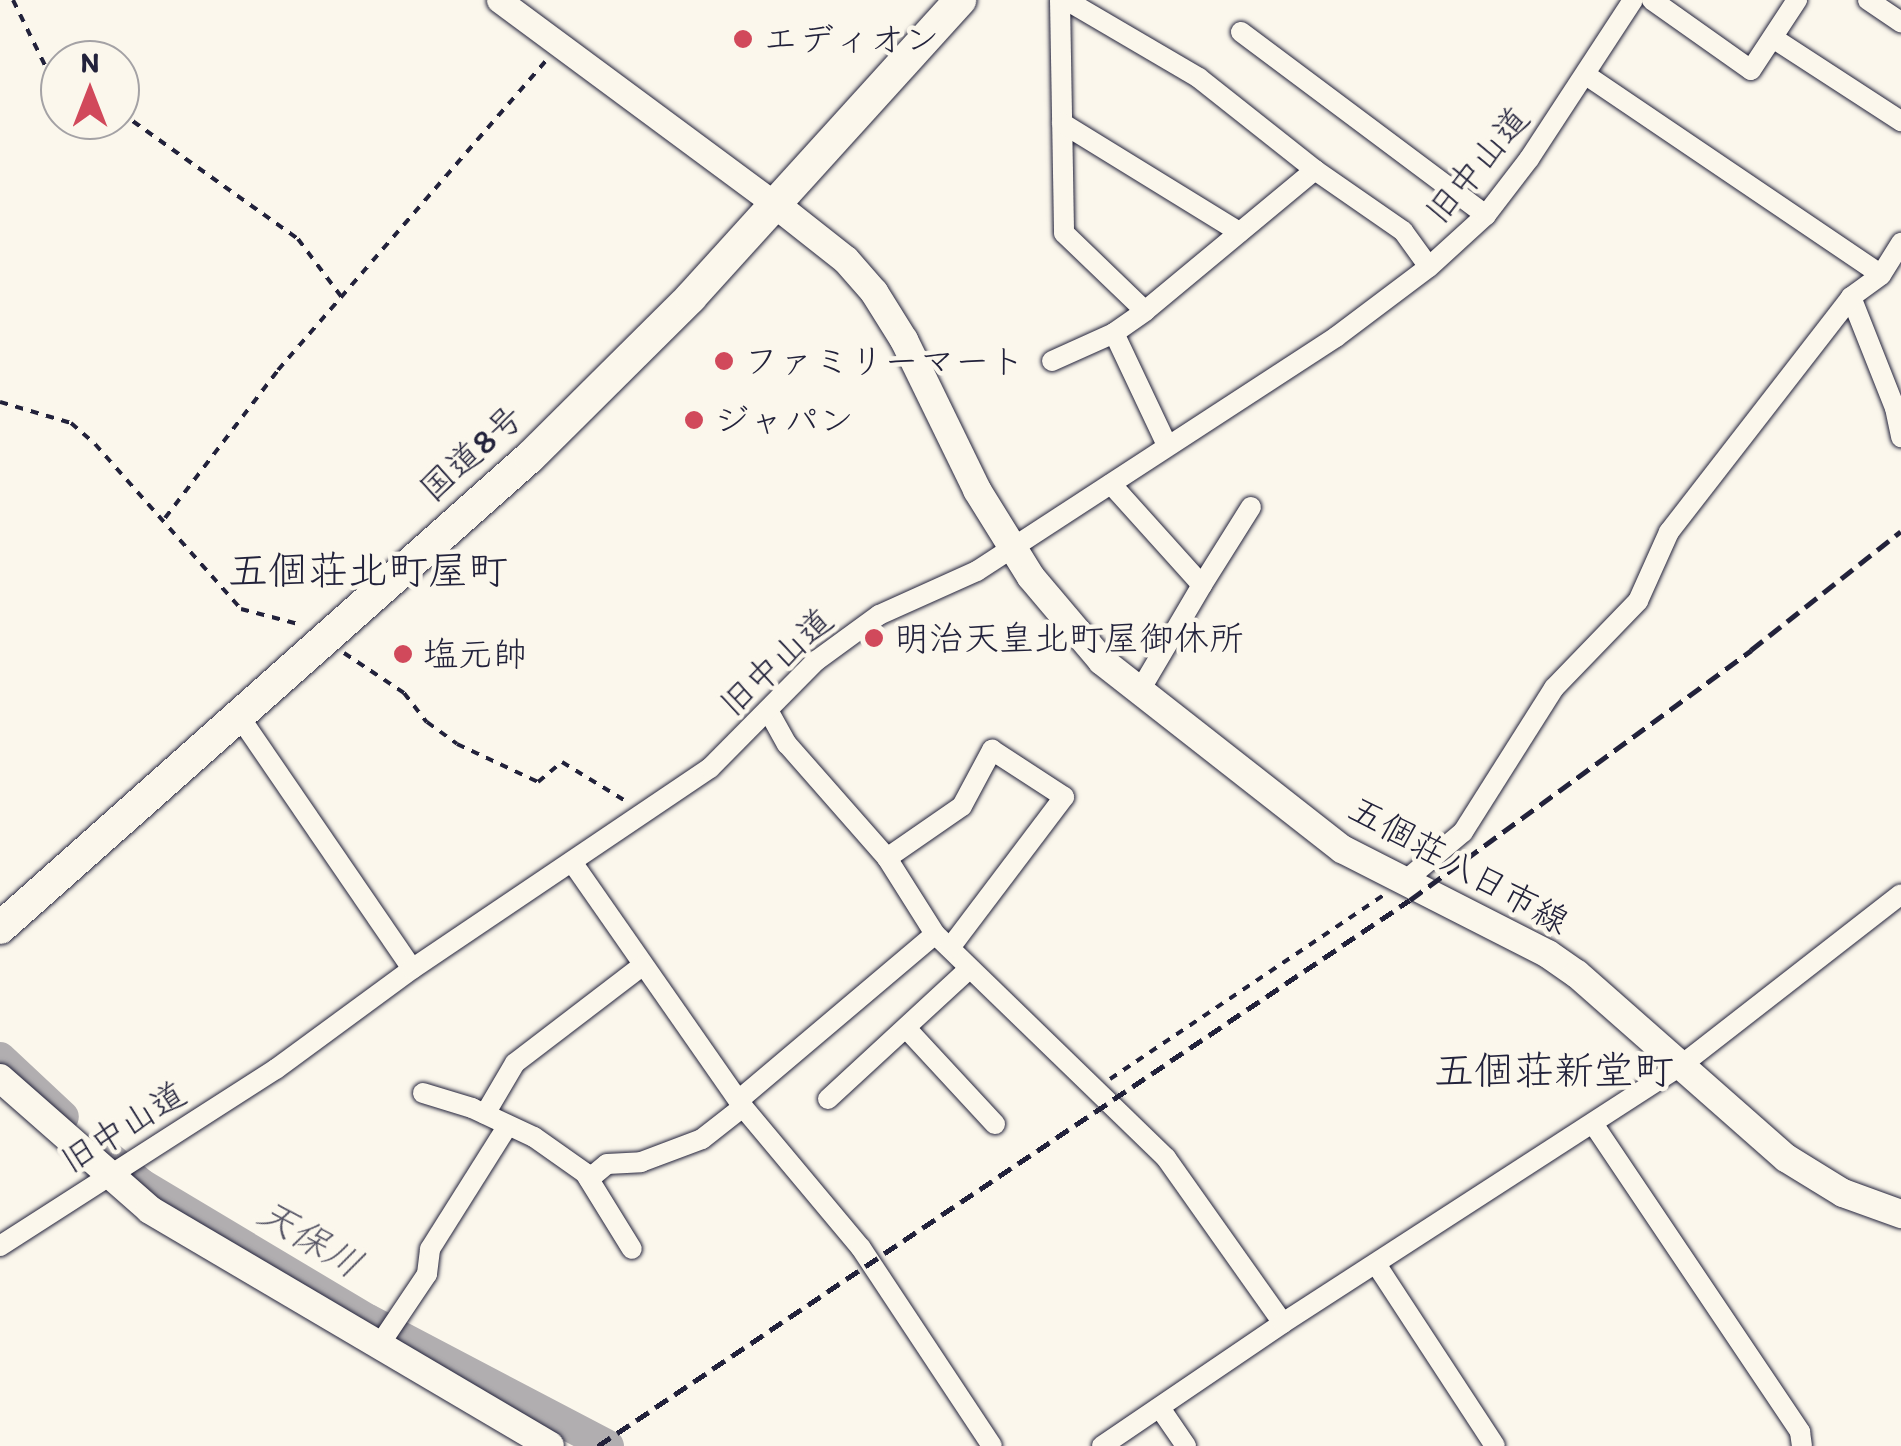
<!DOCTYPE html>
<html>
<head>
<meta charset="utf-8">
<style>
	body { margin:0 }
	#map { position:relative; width:1901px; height:1446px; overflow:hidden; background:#fbf7ec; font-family:Itim,"Klee One",sans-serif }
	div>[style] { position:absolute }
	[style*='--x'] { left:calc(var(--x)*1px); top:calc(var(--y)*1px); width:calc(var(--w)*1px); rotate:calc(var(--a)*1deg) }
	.river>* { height:32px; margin:-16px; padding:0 16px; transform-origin:16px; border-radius:16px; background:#b1aeb0 }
	.path>* { height:4px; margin-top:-2px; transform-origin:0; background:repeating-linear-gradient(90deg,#22223b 0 8px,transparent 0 16px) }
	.roads { filter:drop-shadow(0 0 2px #22223b) drop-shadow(0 0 2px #22223b) }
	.minor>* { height:20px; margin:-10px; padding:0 10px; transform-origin:10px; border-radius:10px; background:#fbf7ec }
	.tertiary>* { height:25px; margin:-12.5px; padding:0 12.5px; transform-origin:12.5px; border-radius:12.5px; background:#fbf7ec }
	.secondary>* { height:28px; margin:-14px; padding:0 14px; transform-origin:14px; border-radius:14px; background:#fbf7ec }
	.trunk>* { height:32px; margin:-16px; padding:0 16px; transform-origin:16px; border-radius:16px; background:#fbf7ec }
	.rail>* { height:5px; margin-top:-2.5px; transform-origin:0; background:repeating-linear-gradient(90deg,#22223b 0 15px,transparent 0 23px) }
	.dots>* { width:28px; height:28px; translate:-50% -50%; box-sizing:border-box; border:5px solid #fbf7ec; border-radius:50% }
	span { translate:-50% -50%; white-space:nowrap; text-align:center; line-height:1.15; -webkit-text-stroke:9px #fbf7ec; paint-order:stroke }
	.poi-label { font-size:35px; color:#22223b }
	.left { translate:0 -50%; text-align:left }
	.street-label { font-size:35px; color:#22223b }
	.water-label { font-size:38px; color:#545364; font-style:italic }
	.quarter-label { font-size:40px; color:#22223b }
	.north { position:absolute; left:40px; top:40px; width:100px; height:100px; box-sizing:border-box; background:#fbf7ec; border:2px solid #a4a2a5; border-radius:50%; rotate:0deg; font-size:28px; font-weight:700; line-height:40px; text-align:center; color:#22223b }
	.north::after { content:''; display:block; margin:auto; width:35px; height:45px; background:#d1495b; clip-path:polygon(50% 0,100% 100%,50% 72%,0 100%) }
</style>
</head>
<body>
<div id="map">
	<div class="river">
		<div style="--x:0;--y:1058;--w:86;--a:43.1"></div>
		<div style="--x:111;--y:1159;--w:40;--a:40"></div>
		<div style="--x:142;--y:1185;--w:263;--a:30.9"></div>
		<div style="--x:368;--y:1320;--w:271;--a:27.7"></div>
	</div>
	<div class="path">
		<div style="--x:13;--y:0;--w:107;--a:63.9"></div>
		<div style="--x:120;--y:112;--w:219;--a:35.5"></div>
		<div style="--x:298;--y:239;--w:75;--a:53.1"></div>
		<div style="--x:0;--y:402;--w:74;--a:16.5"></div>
		<div style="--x:71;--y:423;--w:32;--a:41"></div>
		<div style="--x:95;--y:444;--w:220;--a:48.5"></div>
		<div style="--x:241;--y:609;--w:63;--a:14.7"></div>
		<div style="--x:165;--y:518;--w:186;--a:-52.6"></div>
		<div style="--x:278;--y:370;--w:409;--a:-49.1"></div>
		<div style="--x:344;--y:653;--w:72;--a:33.7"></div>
		<div style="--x:404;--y:693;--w:37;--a:52"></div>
		<div style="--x:427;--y:722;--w:37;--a:36"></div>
		<div style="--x:457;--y:744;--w:89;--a:25.1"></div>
		<div style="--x:538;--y:782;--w:31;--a:-40"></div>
		<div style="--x:562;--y:762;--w:76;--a:31.6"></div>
		<div style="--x:1110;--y:1079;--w:330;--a:-33.9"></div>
	</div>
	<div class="roads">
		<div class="minor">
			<div style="--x:1060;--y:0;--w:233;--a:89"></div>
			<div style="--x:1064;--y:233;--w:112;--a:43.9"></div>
			<div style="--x:1145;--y:311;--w:221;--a:-39.7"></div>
			<div style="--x:1066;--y:0;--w:154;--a:30.4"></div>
			<div style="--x:1199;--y:78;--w:148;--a:38.4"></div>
			<div style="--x:1315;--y:170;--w:107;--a:34.7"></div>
			<div style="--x:1403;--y:231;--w:44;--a:54.2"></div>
			<div style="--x:1652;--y:0;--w:121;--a:35.3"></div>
			<div style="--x:1751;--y:70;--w:84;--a:-56.7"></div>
			<div style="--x:1868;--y:0;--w:40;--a:34"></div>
			<div style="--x:1241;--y:32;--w:306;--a:36.8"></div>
			<div style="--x:1773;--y:38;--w:153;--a:33"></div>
			<div style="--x:1586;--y:75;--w:356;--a:34.1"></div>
			<div style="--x:1062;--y:123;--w:208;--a:31.6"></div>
			<div style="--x:1851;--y:297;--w:119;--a:68.4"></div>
			<div style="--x:1895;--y:408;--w:30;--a:78"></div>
			<div style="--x:1114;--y:333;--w:124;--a:64.7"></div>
			<div style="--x:1052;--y:361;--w:68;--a:-24.3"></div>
			<div style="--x:1114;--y:333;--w:38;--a:-35"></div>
			<div style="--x:1111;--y:484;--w:136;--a:48"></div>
			<div style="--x:1202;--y:585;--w:92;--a:-57.9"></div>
			<div style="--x:1139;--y:692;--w:124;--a:-59.5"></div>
			<div style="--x:769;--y:712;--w:37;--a:61"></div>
			<div style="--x:787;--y:744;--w:152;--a:48.7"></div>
			<div style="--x:887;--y:858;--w:90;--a:57.7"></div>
			<div style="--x:935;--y:934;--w:322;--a:44.1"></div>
			<div style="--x:1166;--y:1158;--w:202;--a:54.7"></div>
			<div style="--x:239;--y:716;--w:306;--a:55.6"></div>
			<div style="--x:887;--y:858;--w:91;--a:-34.7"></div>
			<div style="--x:962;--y:806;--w:64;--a:-61.8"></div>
			<div style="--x:992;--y:750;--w:86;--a:33.1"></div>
			<div style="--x:1064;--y:797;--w:189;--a:127.1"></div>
			<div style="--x:572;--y:862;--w:299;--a:55.1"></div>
			<div style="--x:743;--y:1107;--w:184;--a:50.1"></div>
			<div style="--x:861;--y:1248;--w:237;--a:56.5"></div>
			<div style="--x:1405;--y:881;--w:76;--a:-40.2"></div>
			<div style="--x:1463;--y:832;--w:170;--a:-57.7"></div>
			<div style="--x:1554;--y:688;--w:121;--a:-46"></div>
			<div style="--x:1638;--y:601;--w:76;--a:-65.8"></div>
			<div style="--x:1669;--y:532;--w:297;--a:-52.2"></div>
			<div style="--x:1851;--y:297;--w:37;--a:-36"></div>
			<div style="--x:1881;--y:275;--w:38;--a:-58"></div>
			<div style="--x:906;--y:1028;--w:131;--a:47.2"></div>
			<div style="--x:423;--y:1093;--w:51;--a:17"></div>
			<div style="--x:472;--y:1108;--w:68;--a:25.1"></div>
			<div style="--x:534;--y:1137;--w:62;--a:35.2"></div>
			<div style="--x:585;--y:1173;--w:89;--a:58.3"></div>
			<div style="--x:740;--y:1099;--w:255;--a:-40.2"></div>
			<div style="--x:828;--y:1099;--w:192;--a:-42.7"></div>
			<div style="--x:485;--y:1114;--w:59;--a:-59.5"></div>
			<div style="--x:515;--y:1063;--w:160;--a:-37.4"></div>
			<div style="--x:1594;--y:1125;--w:370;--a:56.1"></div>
			<div style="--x:1800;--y:1432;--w:14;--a:82"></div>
			<div style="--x:589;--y:1179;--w:23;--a:-40"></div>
			<div style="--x:607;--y:1164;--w:34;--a:-3"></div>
			<div style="--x:641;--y:1162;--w:65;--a:-20.7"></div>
			<div style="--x:702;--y:1139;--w:52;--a:-38"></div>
			<div style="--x:0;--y:1246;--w:328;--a:-32.7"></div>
			<div style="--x:276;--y:1069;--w:169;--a:-36.3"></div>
			<div style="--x:412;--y:969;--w:359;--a:-34"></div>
			<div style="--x:710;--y:768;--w:151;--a:-45.3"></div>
			<div style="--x:816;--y:661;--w:78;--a:-36.1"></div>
			<div style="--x:879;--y:615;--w:107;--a:-24.2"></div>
			<div style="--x:977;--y:571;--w:429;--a:-33.1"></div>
			<div style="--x:1336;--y:337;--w:116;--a:-37"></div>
			<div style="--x:1429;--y:267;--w:77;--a:-42.4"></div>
			<div style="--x:1486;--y:215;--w:71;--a:-52.5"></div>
			<div style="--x:1529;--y:159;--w:190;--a:-56.8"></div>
			<div style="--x:1376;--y:1264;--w:217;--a:56.8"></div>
			<div style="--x:378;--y:1347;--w:88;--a:-56.1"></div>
			<div style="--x:427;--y:1274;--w:25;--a:-83"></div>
			<div style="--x:430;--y:1249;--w:146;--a:-57.8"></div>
			<div style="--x:1160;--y:1408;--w:46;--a:55.6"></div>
			<div style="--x:1102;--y:1446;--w:219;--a:-34.2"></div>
			<div style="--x:1283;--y:1323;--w:472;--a:-32.9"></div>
			<div style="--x:1679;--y:1067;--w:281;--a:-37.9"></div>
		</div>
		<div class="tertiary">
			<div style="--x:499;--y:0;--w:343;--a:36.5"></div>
		</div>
		<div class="secondary">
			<div style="--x:775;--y:204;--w:90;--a:38.3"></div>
			<div style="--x:846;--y:260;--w:43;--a:48.8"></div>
			<div style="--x:874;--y:292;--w:57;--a:58"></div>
			<div style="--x:904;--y:340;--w:167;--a:64"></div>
			<div style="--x:977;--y:490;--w:102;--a:58.2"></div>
			<div style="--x:1031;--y:577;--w:110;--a:49.8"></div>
			<div style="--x:1102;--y:661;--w:305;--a:38.1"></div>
			<div style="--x:1342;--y:849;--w:231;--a:27"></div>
			<div style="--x:1548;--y:954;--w:35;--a:35"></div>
			<div style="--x:1577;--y:974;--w:278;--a:41.4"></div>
			<div style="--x:1786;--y:1158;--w:67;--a:31.6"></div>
			<div style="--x:1843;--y:1193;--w:62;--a:19.9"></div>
			<div style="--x:0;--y:1078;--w:200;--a:41.3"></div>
			<div style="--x:150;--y:1210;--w:464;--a:30.5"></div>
		</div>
		<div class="trunk">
			<div style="--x:0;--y:928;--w:709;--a:-41.63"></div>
			<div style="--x:530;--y:457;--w:227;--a:-44.8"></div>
			<div style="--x:691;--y:297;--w:401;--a:-47.8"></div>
		</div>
	</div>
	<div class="rail">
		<div style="--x:598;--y:1446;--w:978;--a:-33.92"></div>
		<div style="--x:1410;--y:900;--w:423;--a:-36.2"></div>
		<div style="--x:1751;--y:650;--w:191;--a:-38.4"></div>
	</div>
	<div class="dots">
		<div style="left:743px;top:39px;background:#d1495b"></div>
		<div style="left:724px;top:361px;background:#d1495b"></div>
		<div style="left:694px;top:420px;background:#d1495b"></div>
		<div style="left:874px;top:638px;background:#d1495b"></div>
		<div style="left:403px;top:654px;background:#d1495b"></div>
	</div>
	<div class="poi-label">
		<span class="left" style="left:763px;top:39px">エディオン</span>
		<span class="left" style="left:744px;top:361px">ファミリーマート</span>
		<span class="left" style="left:714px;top:420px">ジャパン</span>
		<span class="left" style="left:894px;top:638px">明治天皇北町屋御休所</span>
		<span class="left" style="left:423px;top:654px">塩元帥</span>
	</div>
	<div class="street-label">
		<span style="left:1477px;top:165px;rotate:-50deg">旧中山道</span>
		<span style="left:471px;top:453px;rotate:-42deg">国道8号</span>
		<span style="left:776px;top:662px;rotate:-43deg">旧中山道</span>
		<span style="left:1459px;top:865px;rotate:29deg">五個荘八日市線</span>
		<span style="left:123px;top:1127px;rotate:-32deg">旧中山道</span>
	</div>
	<div class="water-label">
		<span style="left:310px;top:1239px;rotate:31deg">天保川</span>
	</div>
	<div class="quarter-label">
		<span style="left:368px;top:570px">五個荘北町屋町</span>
		<span style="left:1554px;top:1070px">五個荘新堂町</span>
	</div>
	<div class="north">N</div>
</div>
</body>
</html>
